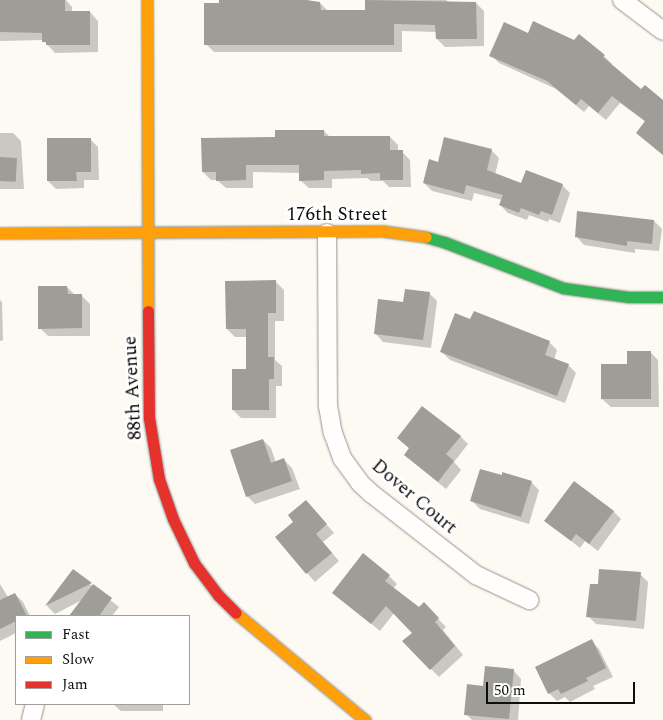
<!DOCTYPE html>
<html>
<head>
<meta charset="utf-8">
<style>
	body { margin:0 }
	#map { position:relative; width:663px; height:720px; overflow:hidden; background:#fcfaf2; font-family:Spectral,serif }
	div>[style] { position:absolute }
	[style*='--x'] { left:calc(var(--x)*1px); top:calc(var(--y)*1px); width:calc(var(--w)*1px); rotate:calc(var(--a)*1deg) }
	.shadow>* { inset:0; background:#0003 }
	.building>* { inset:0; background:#9f9d98; transform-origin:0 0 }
	.roads { filter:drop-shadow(0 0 1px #959491) drop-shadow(0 0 1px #959491) }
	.street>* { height:18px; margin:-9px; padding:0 9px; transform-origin:9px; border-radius:9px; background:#fffefd }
	.fast>* { height:11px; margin:-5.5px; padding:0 5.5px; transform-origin:5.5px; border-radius:5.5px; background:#30b455 }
	.slow>* { height:11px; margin:-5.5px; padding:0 5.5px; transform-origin:5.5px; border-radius:5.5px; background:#ff9f0a }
	.jam>* { height:11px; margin:-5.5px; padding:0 5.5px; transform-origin:5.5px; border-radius:5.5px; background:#e5322d }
	span { translate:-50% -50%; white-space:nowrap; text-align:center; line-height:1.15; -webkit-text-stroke:5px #fff; paint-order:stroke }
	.street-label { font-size:19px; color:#0e0e0e }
	.legend { position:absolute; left:15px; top:615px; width:175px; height:90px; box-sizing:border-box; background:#fff; border:1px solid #9f9f9f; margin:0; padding:6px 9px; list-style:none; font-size:15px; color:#0e0e0e }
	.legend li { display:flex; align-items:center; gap:10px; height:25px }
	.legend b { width:25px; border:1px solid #9f9f9f }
	.scale { position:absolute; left:486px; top:682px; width:149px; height:22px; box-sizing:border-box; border:2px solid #0e0e0e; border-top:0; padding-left:6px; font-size:15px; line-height:18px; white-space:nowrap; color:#0e0e0e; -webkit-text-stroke:4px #fff; paint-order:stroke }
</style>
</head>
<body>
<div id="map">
	<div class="shadow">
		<div style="clip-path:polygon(0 0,66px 0,72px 7px,72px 13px,90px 12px,98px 21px,98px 52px,55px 53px,43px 40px,0 41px)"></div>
		<div style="clip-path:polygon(220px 0,309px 0,312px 3px,320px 3px,328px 11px,366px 11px,366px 0,446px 0,450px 3px,476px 3px,484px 11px,484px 46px,445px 47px,437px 39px,437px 32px,402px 31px,402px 52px,214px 52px,206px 44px)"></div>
		<div style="clip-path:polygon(529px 35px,604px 56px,612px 64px,611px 65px,641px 91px,663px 101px,663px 155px,637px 133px,646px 122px,620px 103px,606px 120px,589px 106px,584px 112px,556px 89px,499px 63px,491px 55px)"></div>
		<div style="clip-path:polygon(324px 131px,330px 137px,390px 137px,398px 145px,398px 152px,402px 152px,410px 160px,411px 187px,389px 187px,383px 181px,371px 181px,367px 178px,332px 179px,332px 188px,309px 188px,300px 180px,300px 173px,253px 172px,253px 188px,226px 188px,217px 180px,211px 180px,203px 172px,276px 139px)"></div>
		<div style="clip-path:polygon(0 133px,13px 133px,21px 141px,24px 189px,0 189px)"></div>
		<div style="clip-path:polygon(90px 139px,98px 147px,99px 180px,84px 180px,84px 188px,56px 189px,48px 181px)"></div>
		<div style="clip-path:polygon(491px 150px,499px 158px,495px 175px,521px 185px,562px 185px,570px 193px,560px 223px,549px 219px,548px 222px,529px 215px,527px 220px,508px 213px,500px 205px,502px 200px,474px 193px,472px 201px,432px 191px,424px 183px,439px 163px)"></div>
		<div style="clip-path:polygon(654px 221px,662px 229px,659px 251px,635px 249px,635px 253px,584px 245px,576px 236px)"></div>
		<div style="clip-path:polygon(276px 282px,284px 290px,284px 321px,275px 321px,275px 360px,282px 366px,282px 386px,276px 386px,276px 418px,241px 418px,233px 410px,247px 370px,247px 337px,235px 337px,227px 329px)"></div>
		<div style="clip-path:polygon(67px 287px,76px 296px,82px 296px,90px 304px,90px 336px,48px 336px,40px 328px)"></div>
		<div style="clip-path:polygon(429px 293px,437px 301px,431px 348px,383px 342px,375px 333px,404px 304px)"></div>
		<div style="clip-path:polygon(0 300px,2px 302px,3px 340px,0 341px)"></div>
		<div style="clip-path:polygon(471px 321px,549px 342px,557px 350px,554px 360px,568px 365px,576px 373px,565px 403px,450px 360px,442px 352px)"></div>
		<div style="clip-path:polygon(650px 352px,658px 360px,659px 407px,611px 407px,602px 399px,628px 365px)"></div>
		<div style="clip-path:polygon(460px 436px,468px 444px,454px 462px,461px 470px,446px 489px,405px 455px,410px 449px,398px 438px)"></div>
		<div style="clip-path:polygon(263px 440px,271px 448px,276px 463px,284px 460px,292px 468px,300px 489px,255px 504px,247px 496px)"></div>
		<div style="clip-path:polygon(531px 482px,539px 490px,529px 524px,480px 509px,472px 501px)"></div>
		<div style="clip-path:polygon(314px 510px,334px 533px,323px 542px,339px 561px,315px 582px,276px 538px,295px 522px)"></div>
		<div style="clip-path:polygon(613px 511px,621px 519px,598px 551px,585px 541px,580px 548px,546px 521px)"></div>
		<div style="clip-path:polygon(73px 571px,119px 607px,112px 616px,70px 616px,82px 600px,55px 614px,47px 606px)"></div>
		<div style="clip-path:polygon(640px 574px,648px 582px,644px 629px,596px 624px,588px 616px,599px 586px)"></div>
		<div style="clip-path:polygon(389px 576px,397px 584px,393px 589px,419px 609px,424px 604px,446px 627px,443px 630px,463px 655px,439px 677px,404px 642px,413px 633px,394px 613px,380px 631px,334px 593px)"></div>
		<div style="clip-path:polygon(0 584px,8px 597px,15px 594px,23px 602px,30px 616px,16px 616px,16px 633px,0 641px)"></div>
		<div style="clip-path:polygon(591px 641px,599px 649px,613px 677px,593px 686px,595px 689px,570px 702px,565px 697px,557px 701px,549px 693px)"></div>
		<div style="clip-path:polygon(513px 670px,521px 679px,518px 720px,472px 720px,466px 714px,484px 687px)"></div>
		<div style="clip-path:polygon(113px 704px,163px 704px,163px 711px,121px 711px)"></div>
	</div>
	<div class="building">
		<div style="clip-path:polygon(0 0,65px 0,65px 11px,90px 11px,90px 45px,46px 45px,46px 42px,42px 42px,42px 33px,0 32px)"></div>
		<div style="clip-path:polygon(219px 0,306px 0,320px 2px,321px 10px,365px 10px,365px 0,476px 2px,477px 39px,436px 39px,435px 25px,394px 24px,394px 45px,204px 45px,204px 3px,219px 3px)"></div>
		<div style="clip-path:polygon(533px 21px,574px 40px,579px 34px,605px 55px,603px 57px,641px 89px,645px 85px,663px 100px,663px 155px,636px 133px,645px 121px,612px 96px,598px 113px,581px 99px,576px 105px,547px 81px,489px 56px,504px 22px,528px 33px)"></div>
		<div style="clip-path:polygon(275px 130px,324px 130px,324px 136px,390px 136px,390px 150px,403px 150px,403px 180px,380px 180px,380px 173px,361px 174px,361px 170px,324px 171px,324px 180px,299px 181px,299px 165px,246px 165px,246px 180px,216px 181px,216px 172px,202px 172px,201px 138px,275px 137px)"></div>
		<div style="clip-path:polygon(444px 137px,492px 149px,487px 170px,521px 183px,526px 170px,563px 184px,552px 215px,541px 211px,539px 215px,521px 208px,519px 213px,499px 205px,503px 195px,466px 185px,464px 194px,423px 183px,429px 159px,438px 162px)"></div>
		<div style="clip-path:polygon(47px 138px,91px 138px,91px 172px,76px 172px,77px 181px,47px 181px)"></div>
		<div style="left:0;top:157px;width:17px;height:24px;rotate:3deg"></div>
		<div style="clip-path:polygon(577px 211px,654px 220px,652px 244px,627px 241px,627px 246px,575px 237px)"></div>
		<div style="clip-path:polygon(276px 280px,276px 313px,268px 313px,268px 357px,274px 357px,274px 379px,269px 379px,269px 410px,232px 410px,232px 369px,246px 369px,246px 329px,226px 329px,225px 281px)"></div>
		<div style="clip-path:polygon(38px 286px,67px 286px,68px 294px,82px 294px,82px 328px,38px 329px)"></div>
		<div style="clip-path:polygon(405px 289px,430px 292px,423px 340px,374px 334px,378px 299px,403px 302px)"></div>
		<div style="clip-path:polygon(474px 311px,550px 341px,545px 355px,569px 364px,557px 396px,440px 352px,455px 313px,470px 319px)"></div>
		<div style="clip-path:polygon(627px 351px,651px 351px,651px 399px,601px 399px,601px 364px,627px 364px)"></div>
		<div style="clip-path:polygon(422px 406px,461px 436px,446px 454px,454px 461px,438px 482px,404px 455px,409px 448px,397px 438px)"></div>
		<div style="clip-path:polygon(263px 439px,271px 463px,284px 458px,292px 481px,246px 497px,230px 450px)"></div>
		<div style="clip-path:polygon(480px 469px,502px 475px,502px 472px,532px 481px,521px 517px,470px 501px)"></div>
		<div style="clip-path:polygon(574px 481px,614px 511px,589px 544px,576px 534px,571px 541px,544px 521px)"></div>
		<div style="clip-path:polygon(306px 500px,327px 524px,316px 534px,332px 553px,306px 574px,275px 537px,293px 522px,288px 515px)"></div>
		<div style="clip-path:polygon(363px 553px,390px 575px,385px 581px,419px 607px,424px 602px,439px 618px,435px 622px,455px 646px,430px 670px,402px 641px,412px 633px,386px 606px,371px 624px,332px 593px)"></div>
		<div style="clip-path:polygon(73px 569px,92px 583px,45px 606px)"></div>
		<div style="clip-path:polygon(599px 569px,641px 572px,636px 621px,586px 617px,590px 584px,598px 584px)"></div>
		<div style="clip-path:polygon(93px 584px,112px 598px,99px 616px,69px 616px)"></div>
		<div style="clip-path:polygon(15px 593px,27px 616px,16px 616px,16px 621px,0 629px,0 600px)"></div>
		<div style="clip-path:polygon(592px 639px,606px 668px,586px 678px,588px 681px,561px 694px,558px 689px,548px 694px,535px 667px)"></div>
		<div style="clip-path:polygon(485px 666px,514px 669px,509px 719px,464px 715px,467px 684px,483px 686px)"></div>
	</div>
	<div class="roads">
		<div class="street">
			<div style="--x:622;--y:0;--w:51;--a:37.1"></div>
			<div style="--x:327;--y:233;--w:173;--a:89.7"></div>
			<div style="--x:328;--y:406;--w:27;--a:80"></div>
			<div style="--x:333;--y:433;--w:27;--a:70"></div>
			<div style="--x:342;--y:458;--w:31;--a:54"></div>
			<div style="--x:360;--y:483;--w:16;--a:43"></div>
			<div style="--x:372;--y:494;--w:132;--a:37.9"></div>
			<div style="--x:476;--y:575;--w:59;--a:25.3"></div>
			<div style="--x:31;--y:720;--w:16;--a:-76"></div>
		</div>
		<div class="fast">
			<div style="--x:426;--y:237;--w:19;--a:16"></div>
			<div style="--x:444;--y:242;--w:128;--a:21.1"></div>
			<div style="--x:563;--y:288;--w:67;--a:7.8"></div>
			<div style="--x:629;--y:297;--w:34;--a:0"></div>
		</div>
		<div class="slow">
			<div style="--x:147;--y:0;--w:311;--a:89.8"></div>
			<div style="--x:0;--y:233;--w:383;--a:-0.3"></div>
			<div style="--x:383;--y:231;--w:43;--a:7.9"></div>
			<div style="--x:236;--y:613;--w:168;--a:39.7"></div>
		</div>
		<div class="jam">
			<div style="--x:148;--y:311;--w:107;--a:89.5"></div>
			<div style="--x:149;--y:418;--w:62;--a:80.7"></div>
			<div style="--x:159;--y:479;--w:42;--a:70.7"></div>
			<div style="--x:173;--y:519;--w:49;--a:64.5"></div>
			<div style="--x:194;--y:563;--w:40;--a:53"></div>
			<div style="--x:218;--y:595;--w:25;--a:45"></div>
		</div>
	</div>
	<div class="street-label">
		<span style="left:337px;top:215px">176th Street</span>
		<span style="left:133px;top:388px;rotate:-93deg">88th Avenue</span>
		<span style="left:414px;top:497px;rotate:40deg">Dover Court</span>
	</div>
	<ul class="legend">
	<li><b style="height:6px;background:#30b455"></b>Fast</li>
	<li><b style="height:6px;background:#ff9f0a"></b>Slow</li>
	<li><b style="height:6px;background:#e5322d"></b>Jam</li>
	</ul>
	<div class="scale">50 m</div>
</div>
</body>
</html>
